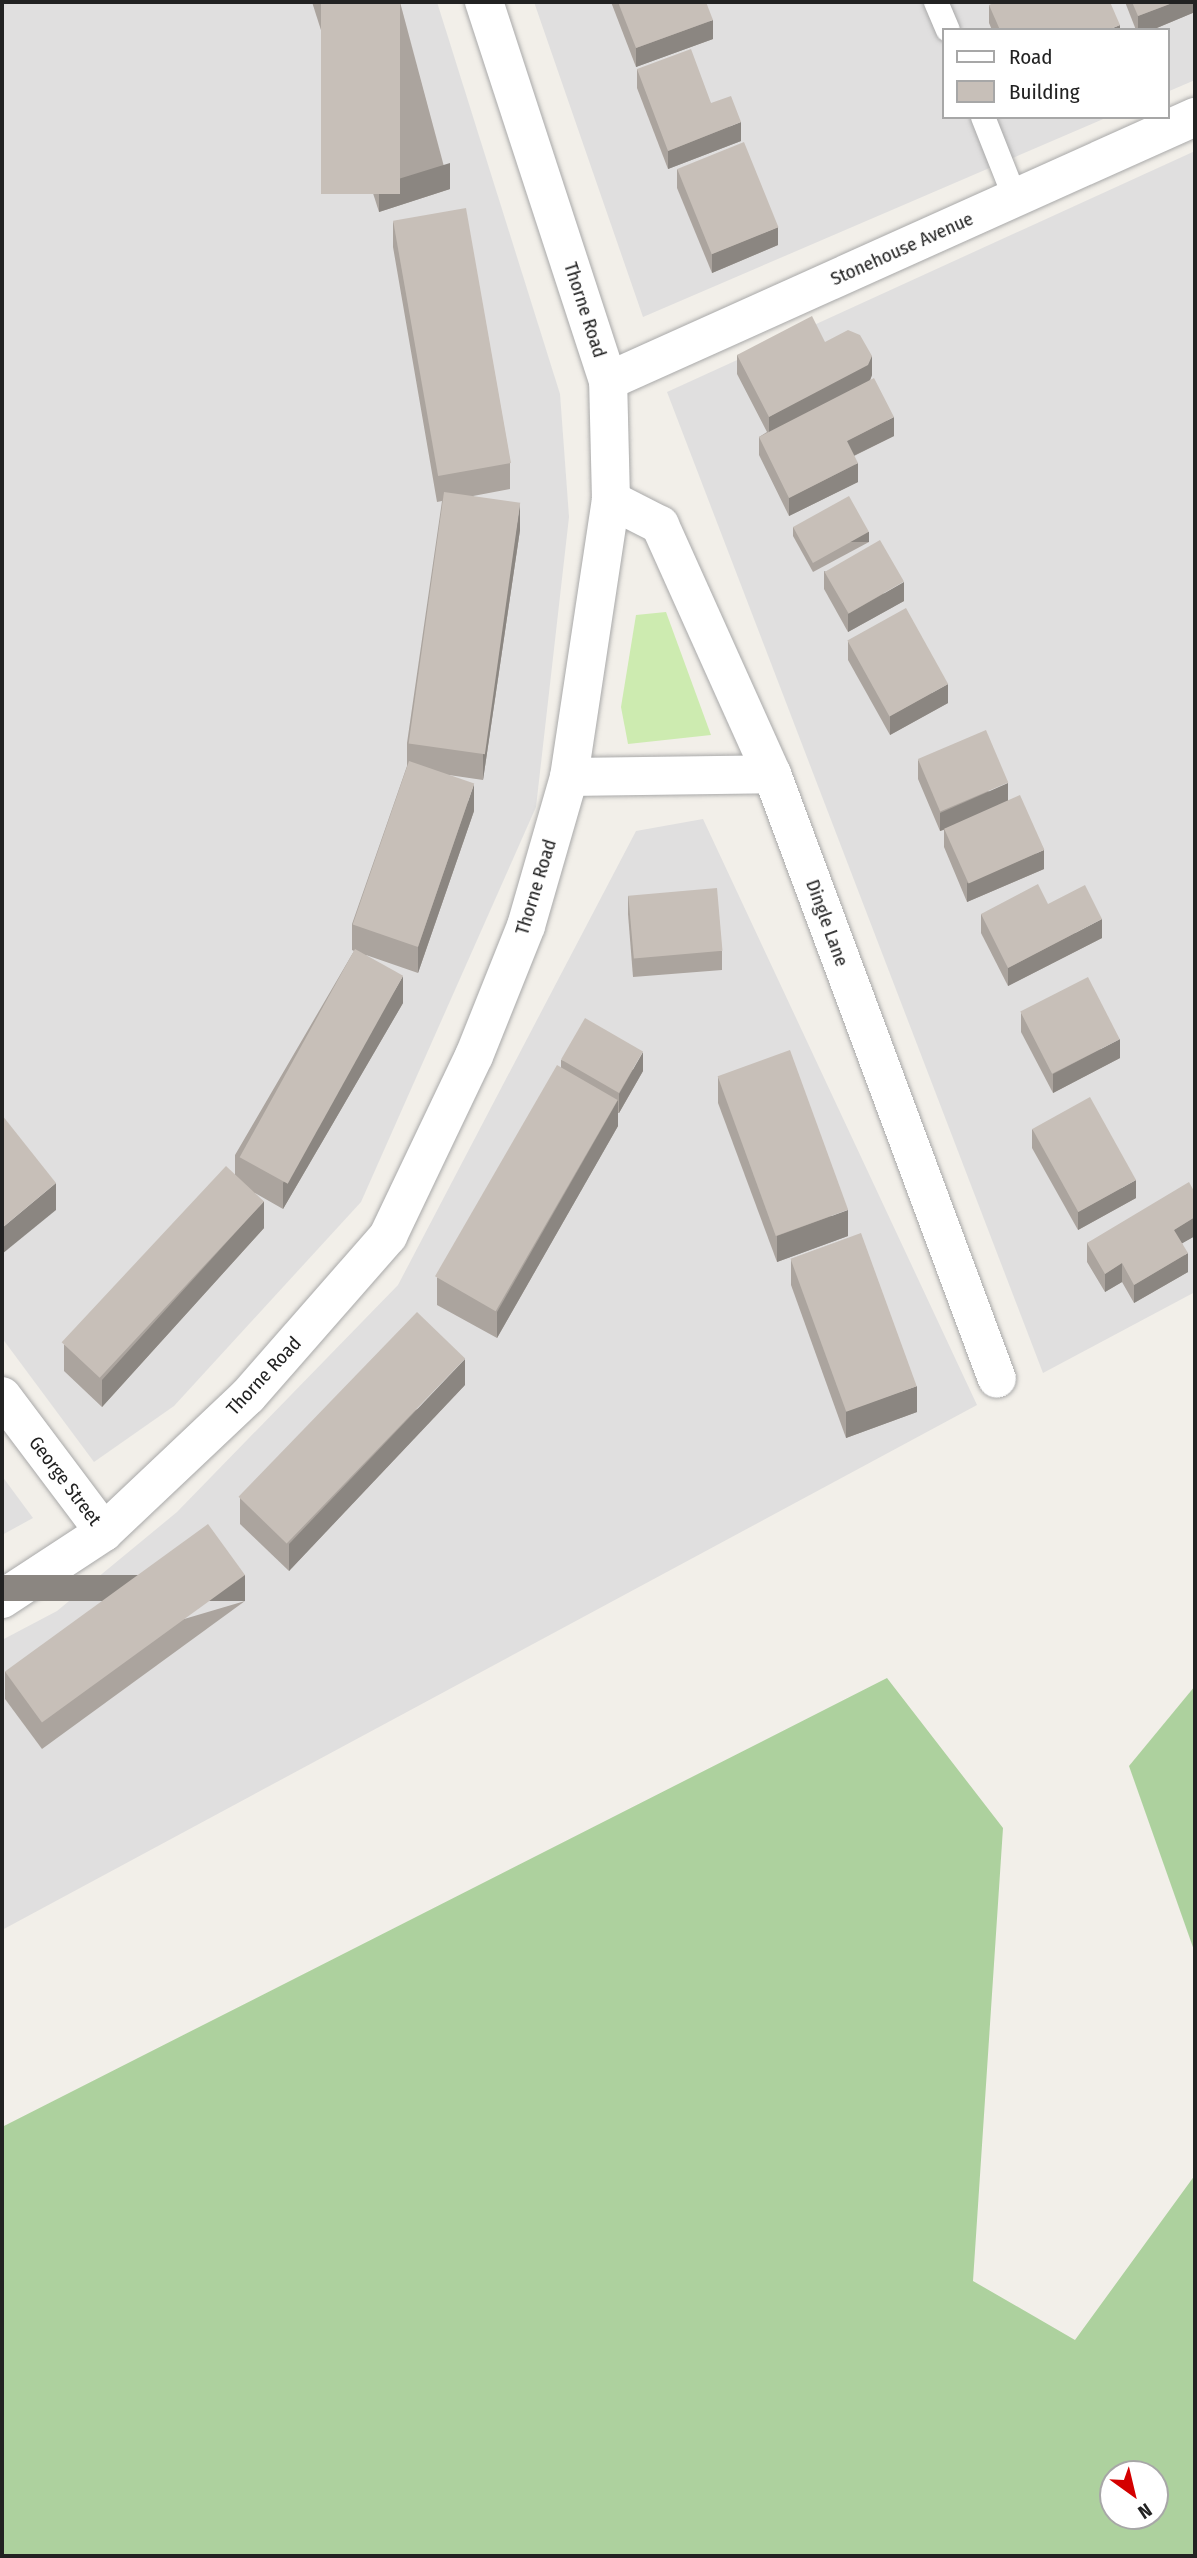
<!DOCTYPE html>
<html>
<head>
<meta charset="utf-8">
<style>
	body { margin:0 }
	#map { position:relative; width:1197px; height:2558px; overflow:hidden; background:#f2efe9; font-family:"Fira Sans Condensed",sans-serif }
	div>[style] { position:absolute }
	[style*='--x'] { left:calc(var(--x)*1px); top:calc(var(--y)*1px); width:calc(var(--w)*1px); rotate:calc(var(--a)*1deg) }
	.residential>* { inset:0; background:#e0dfdf }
	.grass>* { inset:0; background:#cdebb0 }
	.forest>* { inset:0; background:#add19e }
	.roads { filter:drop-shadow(0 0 2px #a9a9a9) drop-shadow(0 0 2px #a9a9a9) }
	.service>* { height:24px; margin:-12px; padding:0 12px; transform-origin:12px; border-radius:12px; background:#fff }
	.minor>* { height:38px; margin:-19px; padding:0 19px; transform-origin:19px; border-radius:19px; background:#fff }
	.tertiary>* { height:38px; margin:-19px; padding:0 19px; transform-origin:19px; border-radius:19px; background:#fff }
	.wall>* { inset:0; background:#aba49e }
	.shaded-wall>* { inset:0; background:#8b8681; transform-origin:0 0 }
	.building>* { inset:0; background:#c7bfb8; transform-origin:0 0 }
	span { translate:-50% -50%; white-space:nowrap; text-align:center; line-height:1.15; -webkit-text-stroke:6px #fff; paint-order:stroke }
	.street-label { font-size:19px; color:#222 }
	.frame { position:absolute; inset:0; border:4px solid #222; pointer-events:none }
	.legend { position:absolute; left:942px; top:28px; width:228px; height:91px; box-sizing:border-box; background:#fff; border:2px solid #a7a7a7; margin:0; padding:9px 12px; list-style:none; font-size:21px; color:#222 }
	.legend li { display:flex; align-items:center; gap:14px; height:35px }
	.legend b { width:35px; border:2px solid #a7a7a7 }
	.north { position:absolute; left:1099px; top:2460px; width:70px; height:70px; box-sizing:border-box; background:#fff; border:2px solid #a7a7a7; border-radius:50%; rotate:146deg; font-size:19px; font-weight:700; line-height:28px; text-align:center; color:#222 }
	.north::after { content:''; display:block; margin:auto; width:24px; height:32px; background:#d40000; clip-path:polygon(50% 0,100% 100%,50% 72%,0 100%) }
</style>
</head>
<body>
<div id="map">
	<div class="residential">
		<div style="clip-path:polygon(2px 2px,437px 2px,560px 394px,569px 517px,536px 807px,361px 1202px,174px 1406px,94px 1462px,2px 1338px)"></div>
		<div style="clip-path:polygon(534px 2px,1195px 2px,1195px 80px,1167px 92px,1167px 30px,943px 30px,943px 117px,1108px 117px,643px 317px)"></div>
		<div style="clip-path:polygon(1195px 151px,1195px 1292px,1043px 1373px,667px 392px)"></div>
		<div style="clip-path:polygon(703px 819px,977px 1405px,2px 1930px,2px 1640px,57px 1611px,177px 1512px,398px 1285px,636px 831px)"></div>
		<div style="clip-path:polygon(2px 1476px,33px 1518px,2px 1535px)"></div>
	</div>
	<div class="grass">
		<div style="clip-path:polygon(666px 612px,711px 735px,628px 744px,621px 707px,636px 615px)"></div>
	</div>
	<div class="forest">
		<div style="clip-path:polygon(evenodd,887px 1678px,1003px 1828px,973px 2281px,1075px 2340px,1195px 2175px,1195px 2556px,2px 2556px,2px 2127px,887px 1678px,1113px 2474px,1155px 2474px,1155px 2516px,1113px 2516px,1113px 2474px)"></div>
		<div style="clip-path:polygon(1195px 1686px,1195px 1953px,1129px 1766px)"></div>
	</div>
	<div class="roads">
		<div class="service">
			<div style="--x:936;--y:2;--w:30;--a:67"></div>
			<div style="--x:983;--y:117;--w:87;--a:68.4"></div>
		</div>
		<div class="minor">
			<div style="--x:608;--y:381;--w:644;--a:-24.22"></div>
			<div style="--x:611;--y:500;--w:55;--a:27"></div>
			<div style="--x:660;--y:525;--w:273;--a:65.8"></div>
			<div style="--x:772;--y:774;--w:645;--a:69.6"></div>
			<div style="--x:569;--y:777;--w:203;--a:-0.8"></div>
			<div style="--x:2;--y:1396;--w:170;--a:53.1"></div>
		</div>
		<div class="tertiary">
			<div style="--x:2;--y:1599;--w:122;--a:-33.3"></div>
			<div style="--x:104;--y:1532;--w:198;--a:-43.4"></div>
			<div style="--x:248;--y:1396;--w:213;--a:-48.8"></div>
			<div style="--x:388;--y:1236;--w:199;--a:-64.5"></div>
			<div style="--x:474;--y:1056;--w:140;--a:-68.2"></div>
			<div style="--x:526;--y:926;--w:155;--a:-73.9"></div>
			<div style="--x:569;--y:777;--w:280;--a:-81.4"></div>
			<div style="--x:611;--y:500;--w:119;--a:-91.4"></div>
			<div style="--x:608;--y:381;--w:399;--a:-108.1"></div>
		</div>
	</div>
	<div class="wall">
		<div style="clip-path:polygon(312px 2px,400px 2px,450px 189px,379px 212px)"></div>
		<div style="clip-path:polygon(611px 2px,706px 2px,713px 39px,636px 67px)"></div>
		<div style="clip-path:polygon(1125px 2px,1195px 2px,1195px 12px,1152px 30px,1136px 30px)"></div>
		<div style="clip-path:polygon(989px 5px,1120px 30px,992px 30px,989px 23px)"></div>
		<div style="clip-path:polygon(637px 69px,711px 103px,741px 141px,668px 169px,637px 88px)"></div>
		<div style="clip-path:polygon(677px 169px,778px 245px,712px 273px,677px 188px)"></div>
		<div style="clip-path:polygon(393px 221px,510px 463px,510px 489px,473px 496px,520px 530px,483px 780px,449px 775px,474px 811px,418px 973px,366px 955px,403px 1003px,283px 1209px,255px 1193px,264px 1228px,102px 1407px,64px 1371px,64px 1345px,235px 1175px,235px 1155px,354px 951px,352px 950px,352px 924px,407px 766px,407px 743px,442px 501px,437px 502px,393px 247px)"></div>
		<div style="clip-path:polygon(825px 342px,872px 375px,870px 381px,894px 436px,854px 456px,858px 482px,789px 516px,759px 455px,759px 437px,767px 432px,737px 374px,737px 355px)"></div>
		<div style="clip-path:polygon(793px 527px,869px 542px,813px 572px,793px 536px)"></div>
		<div style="clip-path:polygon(824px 571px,904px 601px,848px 632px,824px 589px)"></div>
		<div style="clip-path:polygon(848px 641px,948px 703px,890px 735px,848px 660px)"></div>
		<div style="clip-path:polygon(918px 760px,1008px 800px,1044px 869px,967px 902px,944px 847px,944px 830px,940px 831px,918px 779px)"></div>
		<div style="clip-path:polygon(628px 896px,722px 951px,722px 970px,633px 977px,628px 914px)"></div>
		<div style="clip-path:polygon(981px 914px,1102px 938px,1008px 986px,981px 933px)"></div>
		<div style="clip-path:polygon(1021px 1013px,1120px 1058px,1053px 1093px,1021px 1032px)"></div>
		<div style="clip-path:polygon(561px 1060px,643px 1071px,619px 1113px,618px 1113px,618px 1126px,497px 1338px,437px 1305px,437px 1278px,561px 1067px)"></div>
		<div style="clip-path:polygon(718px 1077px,848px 1236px,777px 1262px,718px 1103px)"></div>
		<div style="clip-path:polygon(1032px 1129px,1136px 1198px,1078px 1230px,1032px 1148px)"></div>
		<div style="clip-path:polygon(1195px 1193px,1195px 1236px,1182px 1243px,1188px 1272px,1134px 1303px,1122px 1282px,1105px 1292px,1087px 1262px,1087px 1243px)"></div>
		<div style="clip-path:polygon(791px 1259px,917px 1412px,846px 1438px,791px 1285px)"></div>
		<div style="clip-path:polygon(465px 1385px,289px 1571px,240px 1524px,240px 1498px)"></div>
		<div style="clip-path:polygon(245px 1601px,42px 1749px,5px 1699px,5px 1672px)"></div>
	</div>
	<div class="shaded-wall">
		<div style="clip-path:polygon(1175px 2px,1195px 2px,1195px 12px,1152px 30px,1138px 30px,1138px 16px)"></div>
		<div style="clip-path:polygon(713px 20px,713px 39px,636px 67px,636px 48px)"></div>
		<div style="clip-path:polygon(1120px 25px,1120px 30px,1108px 30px)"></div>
		<div style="clip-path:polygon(741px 122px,741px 141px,668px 169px,668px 151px)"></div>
		<div style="clip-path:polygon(450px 163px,450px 189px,379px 212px,379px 185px)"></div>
		<div style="clip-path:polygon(778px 227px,778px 245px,712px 273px,712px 254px)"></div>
		<div style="clip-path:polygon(872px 356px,872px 375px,868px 384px,769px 435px,769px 417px)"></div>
		<div style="clip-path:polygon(894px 417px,894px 436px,847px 459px,847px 441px)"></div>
		<div style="clip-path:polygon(858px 463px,858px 482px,789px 516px,789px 498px)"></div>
		<div style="clip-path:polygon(520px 503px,520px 530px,483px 780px,483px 754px)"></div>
		<div style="left:869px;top:532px;width:10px;height:64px;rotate:90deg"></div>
		<div style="clip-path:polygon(904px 582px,904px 601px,848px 632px,848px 614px)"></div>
		<div style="clip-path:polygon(948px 684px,948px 703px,890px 735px,890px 716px)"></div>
		<div style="clip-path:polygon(1008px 783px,1008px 802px,940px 831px,940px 813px)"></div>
		<div style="clip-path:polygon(474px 784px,474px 811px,418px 973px,418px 947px)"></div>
		<div style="clip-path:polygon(1044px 850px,1044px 869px,967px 902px,967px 883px)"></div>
		<div style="clip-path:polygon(1102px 919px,1102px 938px,1008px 986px,1008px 968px)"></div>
		<div style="clip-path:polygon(403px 976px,403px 1003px,283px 1209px,283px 1183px)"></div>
		<div style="clip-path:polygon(1120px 1039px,1120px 1058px,1053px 1093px,1053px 1074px)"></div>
		<div style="clip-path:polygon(643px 1052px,643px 1071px,619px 1113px,619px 1094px)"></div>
		<div style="clip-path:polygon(618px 1100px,618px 1126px,497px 1338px,497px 1312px)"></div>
		<div style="clip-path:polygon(1136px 1180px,1136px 1198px,1078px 1230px,1078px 1212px)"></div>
		<div style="clip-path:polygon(56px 1183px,56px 1210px,2px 1254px,2px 1228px)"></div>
		<div style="clip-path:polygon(264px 1201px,264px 1228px,102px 1407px,102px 1380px)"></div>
		<div style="clip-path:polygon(848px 1210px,848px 1236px,777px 1262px,777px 1236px)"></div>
		<div style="clip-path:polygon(1195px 1217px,1195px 1236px,1174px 1248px,1174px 1230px)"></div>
		<div style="clip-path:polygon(1188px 1253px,1188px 1272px,1134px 1303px,1134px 1285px)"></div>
		<div style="clip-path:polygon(1122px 1263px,1122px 1282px,1105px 1292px,1105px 1274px)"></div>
		<div style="clip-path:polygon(465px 1359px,465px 1385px,289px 1571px,289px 1544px)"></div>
		<div style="clip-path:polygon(917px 1386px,917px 1412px,846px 1438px,846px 1411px)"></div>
		<div style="left:245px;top:1575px;width:26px;height:251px;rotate:90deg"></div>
	</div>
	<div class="building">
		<div style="left:321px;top:2px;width:79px;height:192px"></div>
		<div style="clip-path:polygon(618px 2px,706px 2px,713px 20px,636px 48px)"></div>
		<div style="clip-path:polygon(996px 2px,1110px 2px,1120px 25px,1108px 30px,1000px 30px,989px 5px)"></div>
		<div style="clip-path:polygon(1132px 2px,1175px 2px,1138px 16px)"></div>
		<div style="clip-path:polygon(691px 49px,711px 103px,731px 96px,741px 122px,668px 151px,637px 69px)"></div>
		<div style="left:744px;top:142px;width:92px;height:72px;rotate:68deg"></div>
		<div style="left:466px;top:208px;width:259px;height:74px;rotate:80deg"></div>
		<div style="clip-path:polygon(812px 316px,825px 342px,848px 330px,860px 335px,872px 356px,868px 365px,769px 417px,737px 355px)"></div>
		<div style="clip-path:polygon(874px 378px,894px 417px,847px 441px,858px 463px,789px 498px,759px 437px)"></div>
		<div style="left:444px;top:492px;width:77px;height:254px;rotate:8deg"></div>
		<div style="left:849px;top:496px;width:41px;height:64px;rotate:61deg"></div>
		<div style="left:880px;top:540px;width:48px;height:64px;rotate:60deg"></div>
		<div style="left:906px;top:608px;width:87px;height:67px;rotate:61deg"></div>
		<div style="left:986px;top:730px;width:57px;height:74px;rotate:67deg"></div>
		<div style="left:409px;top:761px;width:69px;height:173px;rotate:19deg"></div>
		<div style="left:1020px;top:795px;width:60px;height:83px;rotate:66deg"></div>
		<div style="clip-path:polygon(1038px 884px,1048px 904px,1085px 885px,1102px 919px,1008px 968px,981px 914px)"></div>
		<div style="left:717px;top:888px;width:63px;height:89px;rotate:85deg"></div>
		<div style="left:355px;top:949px;width:55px;height:238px;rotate:29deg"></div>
		<div style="left:1088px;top:977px;width:70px;height:76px;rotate:63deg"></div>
		<div style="left:585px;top:1018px;width:67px;height:48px;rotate:30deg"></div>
		<div style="left:790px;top:1050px;width:170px;height:77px;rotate:70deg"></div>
		<div style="left:557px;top:1065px;width:70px;height:244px;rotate:30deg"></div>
		<div style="left:1090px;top:1097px;width:95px;height:66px;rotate:61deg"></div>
		<div style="clip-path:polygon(2px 1115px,56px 1183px,2px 1228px)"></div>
		<div style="left:226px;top:1166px;width:52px;height:241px;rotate:43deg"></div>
		<div style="clip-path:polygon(1189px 1182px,1195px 1193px,1195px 1217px,1174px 1230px,1188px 1253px,1134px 1285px,1122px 1263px,1105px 1274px,1087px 1243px)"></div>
		<div style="left:861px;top:1233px;width:163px;height:75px;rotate:70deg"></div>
		<div style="left:417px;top:1312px;width:67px;height:257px;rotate:44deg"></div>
		<div style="left:208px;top:1524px;width:63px;height:251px;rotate:54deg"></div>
	</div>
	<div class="street-label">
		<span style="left:902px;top:249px;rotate:-24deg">Stonehouse Avenue</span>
		<span style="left:585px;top:310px;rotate:72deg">Thorne Road</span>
		<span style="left:536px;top:887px;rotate:-73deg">Thorne Road</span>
		<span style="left:827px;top:923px;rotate:70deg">Dingle Lane</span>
		<span style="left:264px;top:1376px;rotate:-47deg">Thorne Road</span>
		<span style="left:65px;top:1481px;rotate:53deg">George Street</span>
	</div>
	<div class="frame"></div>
	<ul class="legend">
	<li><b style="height:9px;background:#fff"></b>Road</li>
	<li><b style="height:19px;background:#c7bfb8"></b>Building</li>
	</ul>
	<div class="north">N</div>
</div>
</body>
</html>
